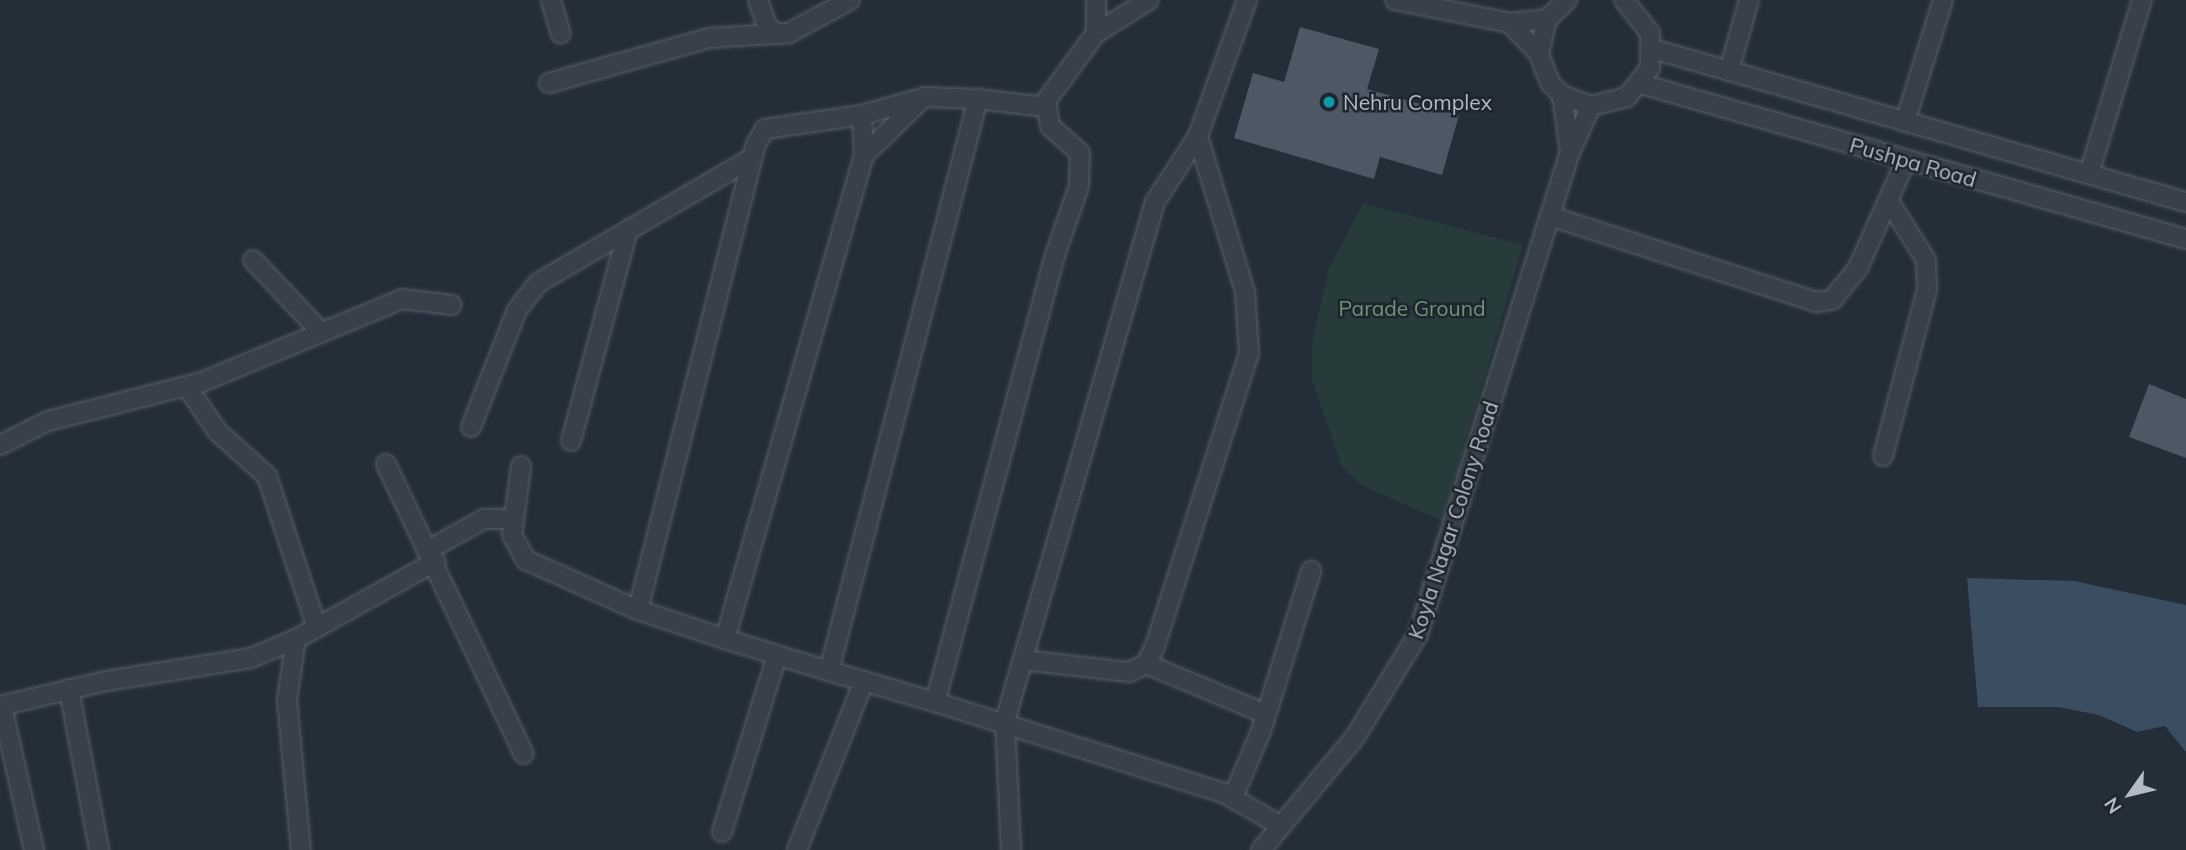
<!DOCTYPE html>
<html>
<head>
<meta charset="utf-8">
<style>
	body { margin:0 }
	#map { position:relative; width:2186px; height:850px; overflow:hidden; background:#242e39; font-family:Mulish,sans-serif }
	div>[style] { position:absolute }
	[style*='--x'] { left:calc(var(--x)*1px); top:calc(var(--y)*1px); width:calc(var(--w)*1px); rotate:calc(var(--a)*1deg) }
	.green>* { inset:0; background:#273b3b }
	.water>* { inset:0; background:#3b4d61 }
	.building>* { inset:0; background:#4d5864 }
	.roads { filter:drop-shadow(0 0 2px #565e67) drop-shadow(0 0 2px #565e67) }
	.minor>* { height:18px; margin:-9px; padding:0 9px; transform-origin:9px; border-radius:9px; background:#384049 }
	.dots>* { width:19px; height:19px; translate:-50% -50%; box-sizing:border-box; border:4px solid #1d252e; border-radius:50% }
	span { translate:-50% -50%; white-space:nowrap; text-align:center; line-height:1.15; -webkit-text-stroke:5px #1d252e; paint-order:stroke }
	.poi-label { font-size:21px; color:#b3bbc5 }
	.left { translate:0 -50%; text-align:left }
	.street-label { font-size:21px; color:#b3bbc5 }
	.park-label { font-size:21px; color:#6c9474 }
	.north { position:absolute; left:2095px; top:759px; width:70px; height:70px; -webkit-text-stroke:5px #1d252e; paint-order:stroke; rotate:236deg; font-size:19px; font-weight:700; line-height:28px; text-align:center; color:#b3bbc5 }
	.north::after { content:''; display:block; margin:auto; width:24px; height:32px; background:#b3bbc5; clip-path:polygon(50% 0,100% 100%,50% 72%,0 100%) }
</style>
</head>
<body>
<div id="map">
	<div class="green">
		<div style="clip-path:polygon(1363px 203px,1523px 245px,1442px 521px,1361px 485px,1342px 467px,1312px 380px,1312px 343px,1329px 268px)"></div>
	</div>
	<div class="water">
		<div style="clip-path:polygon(1967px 578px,2074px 581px,2186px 605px,2186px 752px,2165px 726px,2137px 732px,2099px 715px,2058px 707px,1978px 707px)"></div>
	</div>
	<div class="building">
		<div style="clip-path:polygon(1300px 27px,1379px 49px,1367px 89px,1459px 115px,1442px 175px,1380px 157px,1374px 179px,1234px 138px,1253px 73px,1284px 82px)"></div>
		<div style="clip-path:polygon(2149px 384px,2186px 399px,2186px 458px,2129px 437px)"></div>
	</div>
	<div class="roads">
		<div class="minor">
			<div style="--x:551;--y:0;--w:35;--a:74"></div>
			<div style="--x:758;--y:0;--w:28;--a:71"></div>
			<div style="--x:767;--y:26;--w:13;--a:39"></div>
			<div style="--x:777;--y:34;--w:12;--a:-5"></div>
			<div style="--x:789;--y:33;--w:69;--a:-28.4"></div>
			<div style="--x:1096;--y:0;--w:33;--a:90"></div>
			<div style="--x:1096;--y:33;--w:84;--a:126.3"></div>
			<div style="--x:1046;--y:101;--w:25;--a:81"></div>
			<div style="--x:1050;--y:126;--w:40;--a:42"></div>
			<div style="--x:1080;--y:153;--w:33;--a:92"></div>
			<div style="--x:1079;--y:186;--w:73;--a:109.2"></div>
			<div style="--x:1055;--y:255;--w:463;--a:105"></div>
			<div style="--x:935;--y:702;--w:303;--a:17.5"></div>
			<div style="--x:1224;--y:793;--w:66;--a:30.1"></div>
			<div style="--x:1395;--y:0;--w:117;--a:11.3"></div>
			<div style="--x:1510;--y:23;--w:37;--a:-6"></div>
			<div style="--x:1567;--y:0;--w:28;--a:136"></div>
			<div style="--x:1547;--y:19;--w:36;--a:103"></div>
			<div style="--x:1539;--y:54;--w:31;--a:69"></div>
			<div style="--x:1550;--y:83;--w:17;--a:45"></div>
			<div style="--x:1562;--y:95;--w:31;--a:21"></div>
			<div style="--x:1591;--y:106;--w:37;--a:-14"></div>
			<div style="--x:1627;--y:97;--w:37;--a:-52"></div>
			<div style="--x:1650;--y:68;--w:35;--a:-90"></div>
			<div style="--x:1650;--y:33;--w:42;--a:-128.2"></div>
			<div style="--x:1510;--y:23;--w:42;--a:46.9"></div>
			<div style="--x:1096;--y:33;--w:62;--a:-31.9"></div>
			<div style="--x:1653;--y:49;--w:555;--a:16.02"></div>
			<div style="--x:1729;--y:71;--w:74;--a:-74.3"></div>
			<div style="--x:549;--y:83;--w:166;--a:-15.7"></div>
			<div style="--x:709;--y:38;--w:80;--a:-3.6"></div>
			<div style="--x:1641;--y:84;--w:567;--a:15.88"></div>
			<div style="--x:1562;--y:95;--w:58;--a:82"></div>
			<div style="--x:978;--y:99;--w:54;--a:-177.9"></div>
			<div style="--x:924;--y:97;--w:83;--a:136"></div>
			<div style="--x:864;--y:155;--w:504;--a:106.02"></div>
			<div style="--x:725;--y:639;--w:109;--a:17.1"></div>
			<div style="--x:829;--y:671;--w:591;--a:-75.4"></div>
			<div style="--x:978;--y:99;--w:68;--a:6.7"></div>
			<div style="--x:862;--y:115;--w:40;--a:87.1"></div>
			<div style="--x:1905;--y:122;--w:128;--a:-72.7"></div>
			<div style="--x:2089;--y:174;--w:182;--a:-73.1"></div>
			<div style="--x:1550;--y:216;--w:281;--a:17.9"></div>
			<div style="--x:1817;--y:302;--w:15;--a:-8"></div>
			<div style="--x:1832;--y:300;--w:41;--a:-50.9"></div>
			<div style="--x:1858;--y:268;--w:118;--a:-66"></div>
			<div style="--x:253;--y:260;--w:96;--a:46.7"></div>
			<div style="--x:187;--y:387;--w:55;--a:55.4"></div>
			<div style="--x:218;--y:432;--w:66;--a:41.9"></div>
			<div style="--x:267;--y:476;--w:160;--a:71.8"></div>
			<div style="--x:471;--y:427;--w:126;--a:-68.5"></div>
			<div style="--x:517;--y:310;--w:34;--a:-52"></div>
			<div style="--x:538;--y:283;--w:248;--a:-30.3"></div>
			<div style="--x:571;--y:441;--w:219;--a:-74.9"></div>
			<div style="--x:0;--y:445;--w:54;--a:-26.6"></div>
			<div style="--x:48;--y:421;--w:159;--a:-14.2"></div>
			<div style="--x:202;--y:382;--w:217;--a:-22.5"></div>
			<div style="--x:402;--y:299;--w:50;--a:6.8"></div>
			<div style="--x:1883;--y:456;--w:172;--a:-75.2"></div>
			<div style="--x:1927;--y:290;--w:30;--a:-92"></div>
			<div style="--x:1926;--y:260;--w:71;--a:-122.3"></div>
			<div style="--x:386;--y:464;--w:321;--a:64.6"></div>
			<div style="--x:521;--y:466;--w:70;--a:97.4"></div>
			<div style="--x:512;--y:535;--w:29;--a:61"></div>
			<div style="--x:526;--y:560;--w:123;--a:24.1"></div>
			<div style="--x:638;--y:610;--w:92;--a:18.4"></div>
			<div style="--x:430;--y:549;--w:62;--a:-29.1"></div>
			<div style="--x:484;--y:519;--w:27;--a:0"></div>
			<div style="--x:638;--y:610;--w:479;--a:-75.8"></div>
			<div style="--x:755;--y:146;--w:20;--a:-60"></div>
			<div style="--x:765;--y:129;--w:98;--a:-8.2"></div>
			<div style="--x:862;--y:115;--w:55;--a:-15.8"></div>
			<div style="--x:296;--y:639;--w:62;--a:98.4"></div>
			<div style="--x:287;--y:700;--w:151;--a:84.7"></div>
			<div style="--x:1023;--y:660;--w:107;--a:6.5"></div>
			<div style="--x:1129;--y:672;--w:19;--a:-25"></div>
			<div style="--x:1146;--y:664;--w:20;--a:-63"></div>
			<div style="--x:1155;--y:646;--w:307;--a:-72.2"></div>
			<div style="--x:1249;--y:354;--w:62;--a:-93.7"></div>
			<div style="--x:1245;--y:292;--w:163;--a:-106.8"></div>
			<div style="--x:1146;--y:664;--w:130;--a:22.6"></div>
			<div style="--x:829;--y:671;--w:110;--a:16.3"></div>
			<div style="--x:69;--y:689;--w:164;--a:79.4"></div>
			<div style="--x:0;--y:706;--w:109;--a:-13.3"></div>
			<div style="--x:106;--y:681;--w:147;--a:-9"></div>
			<div style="--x:251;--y:658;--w:49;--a:-22.9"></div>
			<div style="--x:296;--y:639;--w:160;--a:-29.1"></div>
			<div style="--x:2;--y:706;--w:148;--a:77.5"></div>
			<div style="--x:1233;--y:797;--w:72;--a:-67"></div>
			<div style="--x:1261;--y:731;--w:168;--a:-72.6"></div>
			<div style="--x:722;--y:832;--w:185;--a:-72.7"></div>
			<div style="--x:797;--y:850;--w:182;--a:-68.4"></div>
			<div style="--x:1011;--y:850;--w:129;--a:-92.7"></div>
			<div style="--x:1005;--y:721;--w:540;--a:-73.88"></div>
			<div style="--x:1155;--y:202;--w:79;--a:-56.9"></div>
			<div style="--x:1198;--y:136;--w:145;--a:-70.2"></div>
			<div style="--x:1261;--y:850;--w:147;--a:-50.2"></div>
			<div style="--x:1355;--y:737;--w:121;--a:-58.5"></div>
			<div style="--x:1418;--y:634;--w:505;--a:-72.5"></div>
			<div style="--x:1570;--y:152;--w:51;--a:-65.5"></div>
		</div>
	</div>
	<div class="dots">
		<div style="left:1329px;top:102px;background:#0f9aa8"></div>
	</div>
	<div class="poi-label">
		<span class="left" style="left:1343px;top:102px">Nehru Complex</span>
	</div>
	<div class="street-label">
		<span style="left:1913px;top:162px;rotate:16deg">Pushpa Road</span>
		<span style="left:1453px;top:520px;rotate:-72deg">Koyla Nagar Colony Road</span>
	</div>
	<div class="park-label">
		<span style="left:1412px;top:308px">Parade Ground</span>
	</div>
	<div class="north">N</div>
</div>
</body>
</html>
